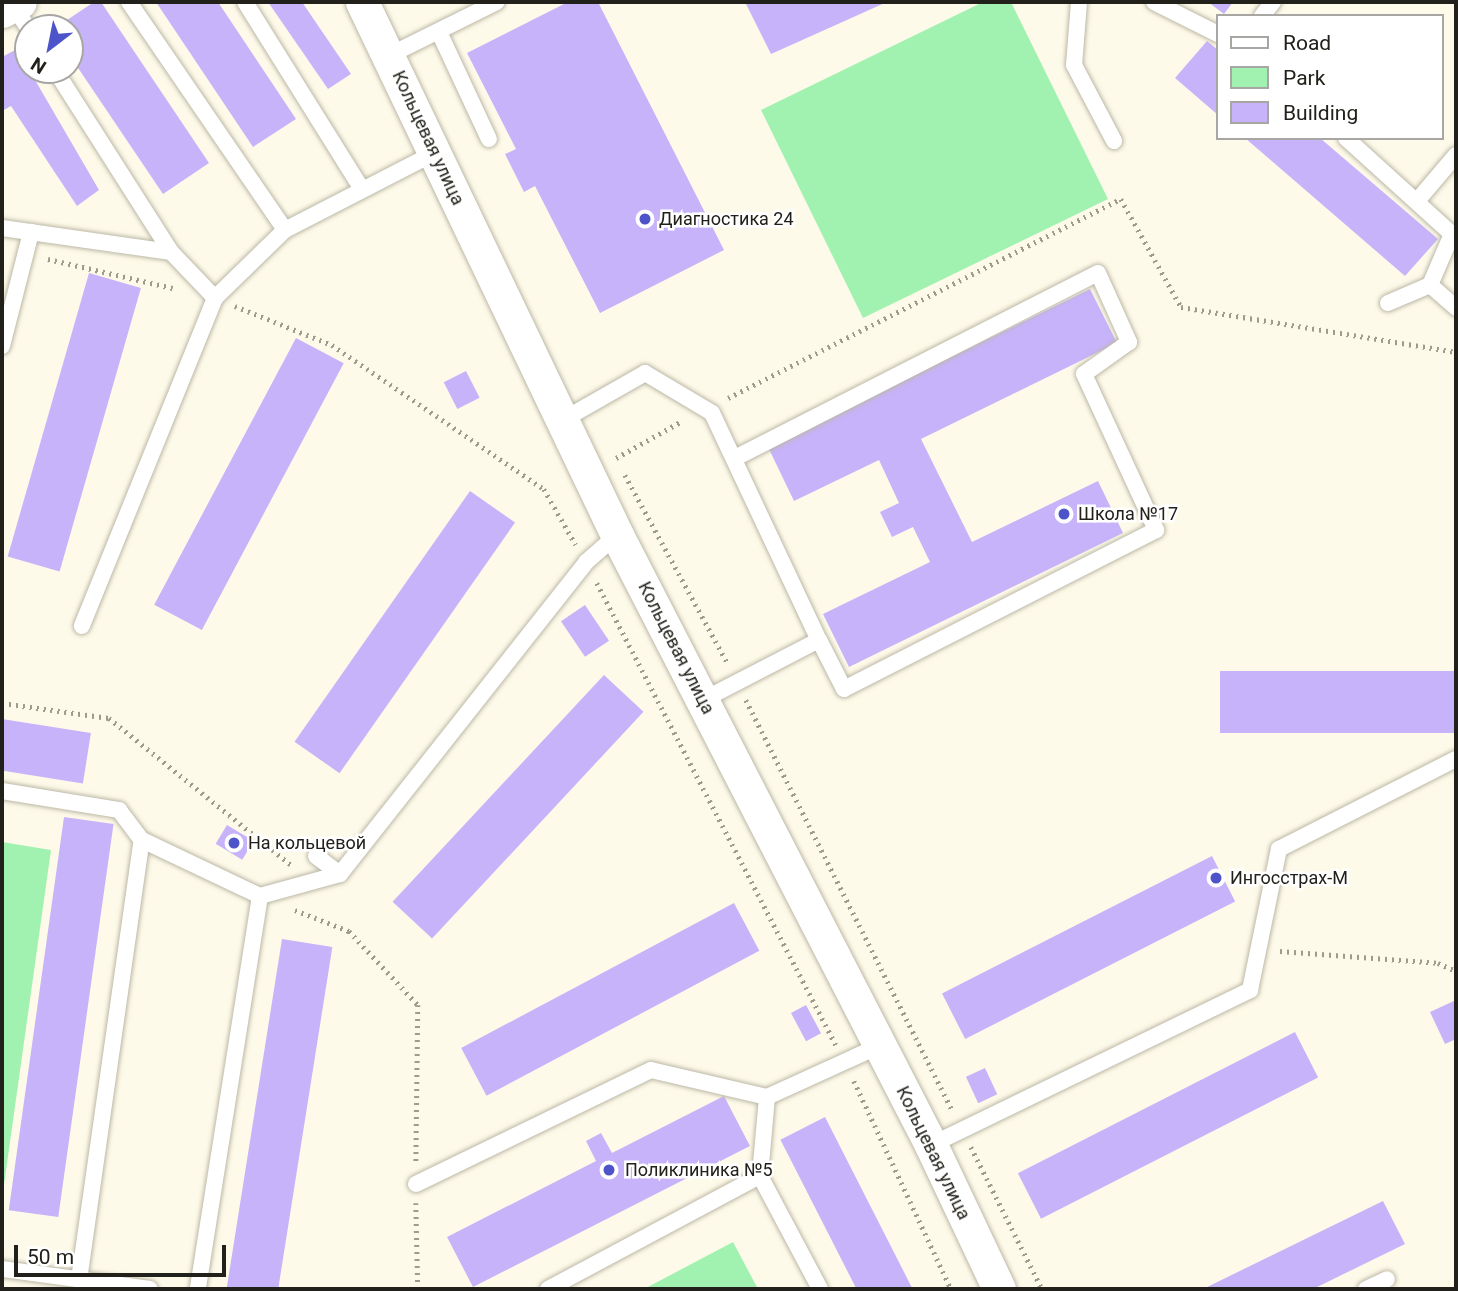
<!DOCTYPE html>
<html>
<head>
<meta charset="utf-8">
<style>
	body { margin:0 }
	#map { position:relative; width:1458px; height:1291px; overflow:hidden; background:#fefae9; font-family:Roboto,sans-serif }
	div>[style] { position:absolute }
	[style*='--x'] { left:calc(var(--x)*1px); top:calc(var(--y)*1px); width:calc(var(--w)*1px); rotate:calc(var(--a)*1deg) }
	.green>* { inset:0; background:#a1f2b1 }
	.building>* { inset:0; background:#c7b3fa; transform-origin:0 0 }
	.path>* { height:4.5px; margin-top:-2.25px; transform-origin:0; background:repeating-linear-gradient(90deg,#9d9a8e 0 2px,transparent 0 7px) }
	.roads { filter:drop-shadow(0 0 2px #bcb8a7) drop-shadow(0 0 2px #bcb8a7) }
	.lane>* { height:16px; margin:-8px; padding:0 8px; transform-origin:8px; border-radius:8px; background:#fff }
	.street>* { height:33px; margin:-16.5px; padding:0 16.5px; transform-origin:16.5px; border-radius:16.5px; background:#fff }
	.dots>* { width:19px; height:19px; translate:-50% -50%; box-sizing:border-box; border:4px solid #fff; border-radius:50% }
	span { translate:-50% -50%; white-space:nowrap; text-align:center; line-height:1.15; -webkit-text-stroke:5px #fff; paint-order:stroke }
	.street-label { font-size:18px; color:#22201a }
	.poi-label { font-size:18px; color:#22201a }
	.left { translate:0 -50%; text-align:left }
	.frame { position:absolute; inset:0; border:4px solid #22201a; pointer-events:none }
	.legend { position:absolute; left:1216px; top:14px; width:228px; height:126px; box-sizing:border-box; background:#fff; border:2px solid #a7a6a3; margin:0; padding:9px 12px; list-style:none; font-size:21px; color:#22201a }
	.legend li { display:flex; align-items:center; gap:14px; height:35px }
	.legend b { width:35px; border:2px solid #a7a6a3 }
	.north { position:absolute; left:14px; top:14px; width:70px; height:70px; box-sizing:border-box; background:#fff; border:2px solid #a7a6a3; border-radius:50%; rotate:212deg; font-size:19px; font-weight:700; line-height:28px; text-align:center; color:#22201a }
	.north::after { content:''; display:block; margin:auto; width:24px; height:32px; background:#4d53c9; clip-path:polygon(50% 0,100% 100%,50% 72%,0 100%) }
	.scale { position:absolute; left:14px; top:1245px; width:212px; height:32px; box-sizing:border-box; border:4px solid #22201a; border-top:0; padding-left:9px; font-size:21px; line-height:24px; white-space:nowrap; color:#22201a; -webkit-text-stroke:5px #fff; paint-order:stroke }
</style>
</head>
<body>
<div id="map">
	<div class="green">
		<div style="clip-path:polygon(983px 2px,1011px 2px,1108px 199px,863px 318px,761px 110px)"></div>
		<div style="clip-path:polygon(2px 842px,51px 850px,3px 1192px,2px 1192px)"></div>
		<div style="clip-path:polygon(733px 1242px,758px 1289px,644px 1289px)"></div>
	</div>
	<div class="building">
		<div style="clip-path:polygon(94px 2px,101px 2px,209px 163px,163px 194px,70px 56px,70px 28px,55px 28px)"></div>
		<div style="clip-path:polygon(156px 2px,218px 2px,296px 119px,253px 147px)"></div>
		<div style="clip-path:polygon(268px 2px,302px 2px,351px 74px,328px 89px)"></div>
		<div style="clip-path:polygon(568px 2px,598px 2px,724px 250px,600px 313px,535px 186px,524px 192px,505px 154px,516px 149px,467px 53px)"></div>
		<div style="clip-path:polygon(745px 2px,887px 2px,771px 54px)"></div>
		<div style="clip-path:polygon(1208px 2px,1233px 2px,1224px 14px)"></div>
		<div style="clip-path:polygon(1207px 41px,1218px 50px,1218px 115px,1175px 78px)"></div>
		<div style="clip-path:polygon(17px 49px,99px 190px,77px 206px,11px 106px,2px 111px,2px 57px)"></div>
		<div style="clip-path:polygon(1245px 138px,1320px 138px,1438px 239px,1405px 276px)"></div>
		<div style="left:89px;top:273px;width:54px;height:295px;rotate:16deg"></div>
		<div style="clip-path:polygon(1090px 289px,1117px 343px,921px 439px,972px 542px,1098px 481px,1123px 533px,849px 667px,823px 614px,930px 562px,913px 527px,892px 537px,880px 512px,899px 503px,879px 460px,794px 501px,768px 447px)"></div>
		<div style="left:296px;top:338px;width:54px;height:302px;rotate:28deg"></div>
		<div style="left:466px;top:371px;width:30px;height:25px;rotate:63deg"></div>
		<div style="left:470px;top:491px;width:55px;height:306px;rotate:35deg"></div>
		<div style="left:585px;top:605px;width:43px;height:29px;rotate:56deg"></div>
		<div style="left:1456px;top:671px;width:62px;height:236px;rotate:90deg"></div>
		<div style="left:604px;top:675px;width:54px;height:310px;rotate:43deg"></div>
		<div style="left:2px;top:719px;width:90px;height:51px;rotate:9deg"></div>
		<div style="left:64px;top:817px;width:50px;height:397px;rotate:8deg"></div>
		<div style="left:227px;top:825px;width:31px;height:22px;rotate:31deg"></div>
		<div style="left:1212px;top:856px;width:51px;height:303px;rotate:63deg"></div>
		<div style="left:734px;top:903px;width:54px;height:309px;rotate:62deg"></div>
		<div style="left:282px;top:939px;width:51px;height:354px;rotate:9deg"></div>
		<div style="clip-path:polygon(1456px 1000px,1456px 1039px,1445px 1044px,1430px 1012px)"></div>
		<div style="left:806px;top:1005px;width:32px;height:17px;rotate:62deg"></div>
		<div style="left:1295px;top:1032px;width:51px;height:311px;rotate:63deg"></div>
		<div style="left:985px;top:1068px;width:29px;height:21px;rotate:65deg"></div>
		<div style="clip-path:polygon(724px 1096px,750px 1146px,473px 1287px,447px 1237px,596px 1161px,586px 1141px,601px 1133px,612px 1153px)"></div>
		<div style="left:825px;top:1117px;width:193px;height:50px;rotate:63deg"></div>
		<div style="clip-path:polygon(1383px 1201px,1405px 1244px,1313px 1289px,1203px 1289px)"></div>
	</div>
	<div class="path">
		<div style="--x:48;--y:259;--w:128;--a:13.1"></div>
		<div style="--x:235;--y:306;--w:105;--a:21.9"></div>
		<div style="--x:332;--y:345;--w:256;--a:34.2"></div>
		<div style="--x:544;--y:489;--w:64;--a:60.3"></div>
		<div style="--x:728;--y:398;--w:441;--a:-26.9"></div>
		<div style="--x:1121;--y:199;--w:124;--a:60.9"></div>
		<div style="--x:1181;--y:307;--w:279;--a:9.3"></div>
		<div style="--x:616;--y:458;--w:76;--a:-29.3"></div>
		<div style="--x:625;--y:475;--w:215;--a:61.4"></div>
		<div style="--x:597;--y:583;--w:520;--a:62.65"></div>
		<div style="--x:746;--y:700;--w:460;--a:63.3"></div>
		<div style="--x:2;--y:703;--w:108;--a:8"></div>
		<div style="--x:109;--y:718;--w:234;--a:38.9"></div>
		<div style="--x:295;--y:910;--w:58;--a:21.3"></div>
		<div style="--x:349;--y:931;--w:101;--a:47"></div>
		<div style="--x:418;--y:1005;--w:157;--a:90.7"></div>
		<div style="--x:1280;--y:951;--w:158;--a:4.3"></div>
		<div style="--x:1438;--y:963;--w:20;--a:24"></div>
		<div style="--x:854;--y:1081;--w:230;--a:65"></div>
		<div style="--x:971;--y:1147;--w:159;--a:63.4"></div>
		<div style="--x:416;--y:1203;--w:86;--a:88.7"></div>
	</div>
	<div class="roads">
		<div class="lane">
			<div style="--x:129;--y:2;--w:276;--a:55.6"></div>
			<div style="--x:245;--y:2;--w:221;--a:58"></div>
			<div style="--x:1079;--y:2;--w:63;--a:94.5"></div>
			<div style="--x:1074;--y:65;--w:86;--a:62.2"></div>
			<div style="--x:1154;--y:2;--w:72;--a:26.6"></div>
			<div style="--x:13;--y:5;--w:27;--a:57"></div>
			<div style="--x:1262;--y:16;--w:18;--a:-52"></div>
			<div style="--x:439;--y:32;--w:118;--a:65"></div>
			<div style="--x:390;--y:55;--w:119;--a:-26.4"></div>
			<div style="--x:55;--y:70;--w:216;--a:57.5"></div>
			<div style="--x:1346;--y:138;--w:143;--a:42.2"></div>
			<div style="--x:1452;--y:234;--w:56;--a:113.3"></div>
			<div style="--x:1430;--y:285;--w:35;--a:41"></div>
			<div style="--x:1417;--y:201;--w:60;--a:-49.7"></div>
			<div style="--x:2;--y:228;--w:171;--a:8.1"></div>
			<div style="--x:171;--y:252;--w:64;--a:46.3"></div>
			<div style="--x:215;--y:298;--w:354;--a:112.1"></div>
			<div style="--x:215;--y:298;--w:98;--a:-44.2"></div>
			<div style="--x:285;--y:230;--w:168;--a:-27.3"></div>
			<div style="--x:1388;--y:303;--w:46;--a:-23.2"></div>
			<div style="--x:2;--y:346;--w:118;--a:-75.7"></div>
			<div style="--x:561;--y:421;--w:97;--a:-29.7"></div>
			<div style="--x:645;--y:373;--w:78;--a:30.8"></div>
			<div style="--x:712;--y:413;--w:251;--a:64.8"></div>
			<div style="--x:819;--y:640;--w:131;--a:152.7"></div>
			<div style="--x:735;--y:458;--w:407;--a:-27"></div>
			<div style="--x:1098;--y:273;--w:76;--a:65.8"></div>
			<div style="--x:1129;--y:342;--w:55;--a:144.6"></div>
			<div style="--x:1084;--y:374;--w:172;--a:65.2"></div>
			<div style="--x:1156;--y:530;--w:350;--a:153"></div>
			<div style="--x:844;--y:689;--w:55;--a:-117"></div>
			<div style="--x:2;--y:791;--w:119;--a:9.2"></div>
			<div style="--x:119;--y:810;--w:38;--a:53"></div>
			<div style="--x:316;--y:856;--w:30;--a:37"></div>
			<div style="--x:260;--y:896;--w:83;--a:-15.4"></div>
			<div style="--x:340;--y:874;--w:397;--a:-51.7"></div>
			<div style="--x:586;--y:562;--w:41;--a:-41.1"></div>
			<div style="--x:767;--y:1097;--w:79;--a:95.1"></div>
			<div style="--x:760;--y:1176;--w:128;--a:62"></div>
			<div style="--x:931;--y:1145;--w:355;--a:-25.9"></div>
			<div style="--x:1250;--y:990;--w:144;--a:-78.4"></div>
			<div style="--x:1279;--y:849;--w:199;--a:-27"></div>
			<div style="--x:416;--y:1184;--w:261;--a:-25.9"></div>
			<div style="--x:651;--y:1070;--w:119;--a:13.1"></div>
			<div style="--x:767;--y:1097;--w:123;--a:-24.5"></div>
			<div style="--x:2;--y:1269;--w:149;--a:7.7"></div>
			<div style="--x:79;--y:1280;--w:444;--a:-81.9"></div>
			<div style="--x:142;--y:840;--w:131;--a:25.4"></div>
			<div style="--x:260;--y:896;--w:398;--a:99"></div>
			<div style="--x:548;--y:1289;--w:240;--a:-28.1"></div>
			<div style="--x:1366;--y:1289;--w:23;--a:-25"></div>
		</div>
		<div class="street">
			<div style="--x:362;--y:2;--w:591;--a:64.43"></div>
			<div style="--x:617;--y:535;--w:686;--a:62.76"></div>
			<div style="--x:931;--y:1145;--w:159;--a:64.7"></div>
			<div style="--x:2;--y:11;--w:20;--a:-27"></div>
		</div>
	</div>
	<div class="dots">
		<div style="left:645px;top:219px;background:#4d53c9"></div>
		<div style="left:1064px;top:514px;background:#4d53c9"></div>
		<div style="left:234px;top:843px;background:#4d53c9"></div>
		<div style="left:1216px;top:878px;background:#4d53c9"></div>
		<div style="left:609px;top:1170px;background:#4d53c9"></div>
	</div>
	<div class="street-label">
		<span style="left:428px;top:138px;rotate:65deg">Кольцевая улица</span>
		<span style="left:676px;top:648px;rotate:63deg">Кольцевая улица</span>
		<span style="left:933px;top:1153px;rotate:64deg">Кольцевая улица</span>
	</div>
	<div class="poi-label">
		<span class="left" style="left:659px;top:219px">Диагностика 24</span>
		<span class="left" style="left:1078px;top:514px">Школа №17</span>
		<span class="left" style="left:248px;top:843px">На кольцевой</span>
		<span class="left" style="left:1230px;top:878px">Ингосстрах-М</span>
		<span class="left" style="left:625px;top:1170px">Поликлиника №5</span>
	</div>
	<div class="frame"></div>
	<ul class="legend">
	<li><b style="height:9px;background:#fff"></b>Road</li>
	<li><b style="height:19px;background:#a1f2b1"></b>Park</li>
	<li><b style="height:19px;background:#c7b3fa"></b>Building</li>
	</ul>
	<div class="north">N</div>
	<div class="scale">50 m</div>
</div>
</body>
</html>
